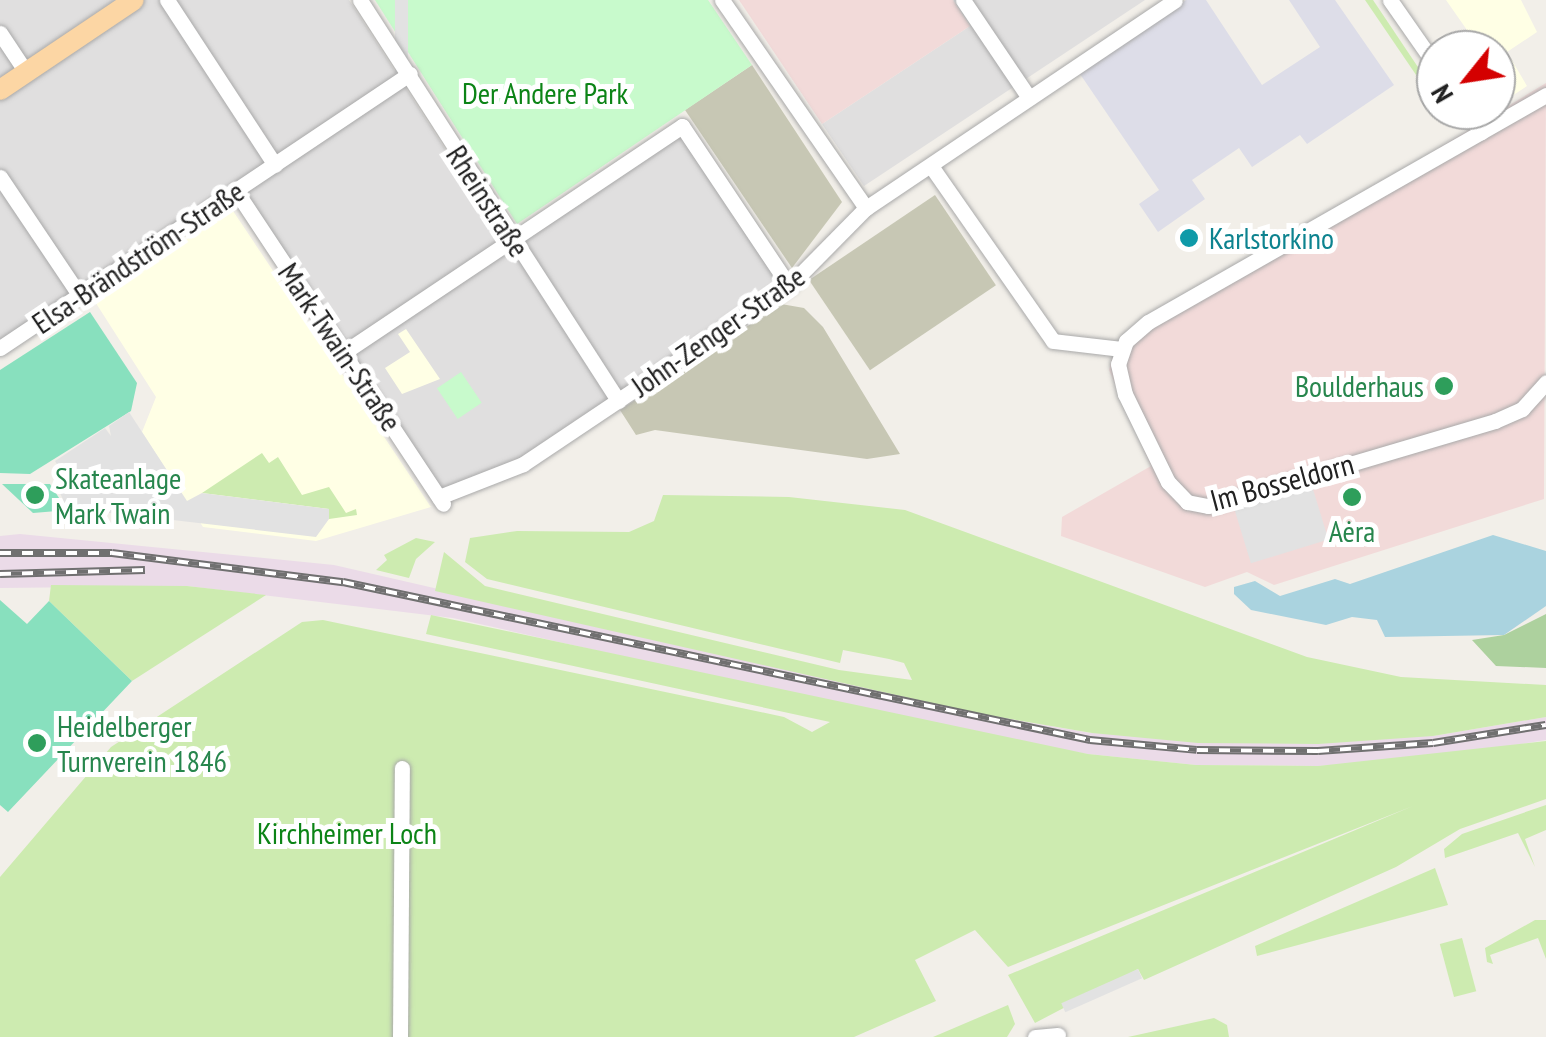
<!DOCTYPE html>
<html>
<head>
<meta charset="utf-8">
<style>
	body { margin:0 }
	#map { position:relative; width:1546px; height:1037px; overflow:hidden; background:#f2efe9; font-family:"PT Sans Narrow",sans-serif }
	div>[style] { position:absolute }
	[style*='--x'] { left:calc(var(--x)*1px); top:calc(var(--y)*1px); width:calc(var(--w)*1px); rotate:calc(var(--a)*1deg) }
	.residential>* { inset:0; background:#e0dfdf }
	.commercial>* { inset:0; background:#f2dad9 }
	.industrial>* { inset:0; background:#ebdbe8 }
	.education>* { inset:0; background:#ffffe5 }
	.construction>* { inset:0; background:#c7c7b4; transform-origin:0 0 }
	.grass>* { inset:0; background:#cdebb0; transform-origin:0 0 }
	.forest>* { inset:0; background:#add19e }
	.park>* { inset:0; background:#c8facc; transform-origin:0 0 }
	.pitch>* { inset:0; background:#88e0be }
	.parking>* { inset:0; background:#e2e2e2; transform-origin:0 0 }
	.plaza>* { inset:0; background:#dddde8 }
	.water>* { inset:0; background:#aad3df }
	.roads { filter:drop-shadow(0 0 2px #a9a9a9) drop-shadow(0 0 2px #a9a9a9) }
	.minor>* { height:15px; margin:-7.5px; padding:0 7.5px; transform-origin:7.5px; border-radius:7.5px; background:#fff }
	.major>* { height:20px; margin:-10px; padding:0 10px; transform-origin:10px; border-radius:10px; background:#fcd6a4 }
	.rail>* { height:8px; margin-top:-4px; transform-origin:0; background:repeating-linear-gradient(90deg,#fff 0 11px,#707070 0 22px); box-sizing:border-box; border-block:2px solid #707070 }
	.dots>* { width:28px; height:28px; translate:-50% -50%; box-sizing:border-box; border:5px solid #fff; border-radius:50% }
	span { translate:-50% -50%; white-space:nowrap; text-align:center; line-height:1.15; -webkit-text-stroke:10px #fff; paint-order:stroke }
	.park-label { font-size:30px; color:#0c8416 }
	.street-label { font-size:30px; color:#222 }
	.culture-label { font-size:30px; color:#0d838f }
	.left { translate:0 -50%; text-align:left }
	.leisure-label { font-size:30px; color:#27864d }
	.right { translate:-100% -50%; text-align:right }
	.north { position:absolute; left:1416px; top:30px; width:100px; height:100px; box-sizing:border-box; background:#fff; border:2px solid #a7a7a7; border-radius:50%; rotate:240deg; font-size:28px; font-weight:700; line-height:40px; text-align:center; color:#222 }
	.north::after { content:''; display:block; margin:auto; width:35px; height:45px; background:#d40000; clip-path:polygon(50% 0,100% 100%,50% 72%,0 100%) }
</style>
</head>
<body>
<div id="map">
	<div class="residential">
		<div style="clip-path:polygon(0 0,349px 0,510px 250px,680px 133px,781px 286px,518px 460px,442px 491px,237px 187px,0 341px)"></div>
		<div style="clip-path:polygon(953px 0,1145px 0,864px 186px,822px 124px,970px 26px)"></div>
	</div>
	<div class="commercial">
		<div style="clip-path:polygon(739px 0,953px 0,970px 26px,822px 124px)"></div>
		<div style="clip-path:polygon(1546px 83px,1544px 499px,1274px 585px,1247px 572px,1205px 587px,1061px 536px,1062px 517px,1151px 466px,1109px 370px,1116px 344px)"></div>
	</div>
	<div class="industrial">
		<div style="clip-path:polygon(20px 534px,334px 565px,976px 713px,1091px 733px,1433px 736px,1546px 717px,1546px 740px,1434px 758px,1318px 766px,1196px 765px,1088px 754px,971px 735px,453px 618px,187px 586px,0 588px,0 536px)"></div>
	</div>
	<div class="education">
		<div style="clip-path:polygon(1446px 0,1521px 0,1537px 32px,1507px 52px,1527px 86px,1512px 96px,1496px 73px,1496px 50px,1481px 50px)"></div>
		<div style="clip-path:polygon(229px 205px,431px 507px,316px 541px,203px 527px,142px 432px,156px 397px,92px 297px)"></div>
		<div style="clip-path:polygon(406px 329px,440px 379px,402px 394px,385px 368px,410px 352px,398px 334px)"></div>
	</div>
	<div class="construction">
		<div style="clip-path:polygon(752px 65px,842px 202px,792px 268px,685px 110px)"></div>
		<div style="left:935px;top:195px;width:109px;height:152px;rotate:56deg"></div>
		<div style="clip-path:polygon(781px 304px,804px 308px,823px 327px,900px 454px,867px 459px,655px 430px,636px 435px,620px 410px)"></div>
	</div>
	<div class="grass">
		<div style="clip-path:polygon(1365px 0,1373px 0,1432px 88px,1427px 91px)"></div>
		<div style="clip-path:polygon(262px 453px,269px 463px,278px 457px,302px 495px,329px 487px,346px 513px,356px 509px,357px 515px,329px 519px,329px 509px,202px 493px)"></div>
		<div style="clip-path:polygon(663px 495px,789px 497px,905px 510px,1307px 657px,1401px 677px,1546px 685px,1546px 717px,1433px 736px,1318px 744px,1198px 743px,1092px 733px,976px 713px,435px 591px,444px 552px,485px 586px,839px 670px,912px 680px,904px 663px,889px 659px,843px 650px,840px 663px,487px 579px,465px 562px,470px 538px,517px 531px,629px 532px,654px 521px)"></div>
		<div style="clip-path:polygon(416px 538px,435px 542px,416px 559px,409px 578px,376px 570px,387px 560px,384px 555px)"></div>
		<div style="clip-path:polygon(51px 585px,187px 586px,266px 595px,132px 681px,49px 601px)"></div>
		<div style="clip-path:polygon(431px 615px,1088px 754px,1196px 765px,1318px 766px,1546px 741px,1546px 799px,1460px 829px,1396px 867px,1144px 980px,1138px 969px,1035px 1023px,1008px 975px,1413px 806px,1008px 967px,975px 930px,915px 960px,936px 1001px,854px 1037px,0 1037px,0 877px,111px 747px,302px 622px,323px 620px,784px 717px,812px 732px,830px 722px,426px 634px)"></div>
		<div style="clip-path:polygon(1546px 805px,1546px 830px,1525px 839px,1535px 867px,1518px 833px,1445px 858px,1444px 849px,1462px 834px)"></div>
		<div style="clip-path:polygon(1435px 868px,1448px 905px,1257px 956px,1255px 946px)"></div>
		<div style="clip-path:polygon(1535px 920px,1546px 920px,1546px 959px,1538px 938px,1490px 955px,1493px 964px,1487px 962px,1485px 948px)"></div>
		<div style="left:1462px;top:938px;width:55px;height:23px;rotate:75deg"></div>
		<div style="clip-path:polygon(1008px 1005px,1015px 1024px,1007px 1037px,933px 1037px)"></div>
		<div style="clip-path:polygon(1214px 1018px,1227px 1025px,1229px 1037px,1128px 1037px)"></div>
	</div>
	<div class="forest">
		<div style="clip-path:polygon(1546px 614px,1546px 668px,1496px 666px,1472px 640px,1504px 635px)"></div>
	</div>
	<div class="park">
		<div style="clip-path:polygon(375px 0,708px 0,752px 65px,517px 224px)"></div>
		<div style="left:461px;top:372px;width:37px;height:29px;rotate:56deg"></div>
	</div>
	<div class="pitch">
		<div style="clip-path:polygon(90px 312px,137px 383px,131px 411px,30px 474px,0 473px,0 370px)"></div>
		<div style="clip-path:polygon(2px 484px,50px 484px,61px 501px,57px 511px,33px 513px)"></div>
		<div style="clip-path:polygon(0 600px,27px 624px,49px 601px,132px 681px,8px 812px,0 805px)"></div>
	</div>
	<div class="parking">
		<div style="left:395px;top:0;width:13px;height:87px"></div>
		<div style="clip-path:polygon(129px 412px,187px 501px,202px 493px,329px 509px,329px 519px,316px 537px,173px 520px,174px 509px,155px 506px,153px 515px,143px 515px,143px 506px,138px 515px,109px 513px,105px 504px,104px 513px,69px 513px,55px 482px,61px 471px,55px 461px,105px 428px,111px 436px,109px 426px)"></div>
		<div style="left:1312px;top:486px;width:56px;height:81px;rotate:73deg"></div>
		<div style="left:1138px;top:969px;width:10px;height:84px;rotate:66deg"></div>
	</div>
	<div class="plaza">
		<div style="clip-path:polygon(1186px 0,1206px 0,1262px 85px,1320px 47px,1289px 0,1335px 0,1394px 85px,1307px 144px,1300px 135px,1252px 167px,1239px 148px,1192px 180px,1205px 199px,1158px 232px,1139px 204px,1159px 190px,1078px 71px)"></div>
	</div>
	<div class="water">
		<div style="clip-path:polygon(1493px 535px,1546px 551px,1546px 606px,1504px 635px,1385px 637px,1377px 620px,1352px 617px,1326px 625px,1251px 610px,1234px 594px,1234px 587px,1255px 581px,1280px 596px,1335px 579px,1350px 584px)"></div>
	</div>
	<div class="roads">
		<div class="minor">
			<div style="--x:167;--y:0;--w:197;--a:56.8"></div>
			<div style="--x:360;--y:0;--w:477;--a:57.2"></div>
			<div style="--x:722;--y:0;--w:253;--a:55.3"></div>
			<div style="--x:963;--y:0;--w:118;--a:56"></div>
			<div style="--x:1390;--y:0;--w:80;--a:55.1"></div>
			<div style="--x:0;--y:33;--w:47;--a:56.3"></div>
			<div style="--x:1546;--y:95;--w:458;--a:150.3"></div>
			<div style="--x:1148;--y:322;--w:29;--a:139"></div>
			<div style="--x:1126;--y:341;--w:24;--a:109"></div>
			<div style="--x:1118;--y:364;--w:31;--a:77"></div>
			<div style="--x:1125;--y:394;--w:98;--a:64"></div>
			<div style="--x:1168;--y:482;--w:28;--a:46"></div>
			<div style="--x:1187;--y:502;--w:21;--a:11"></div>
			<div style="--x:1208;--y:506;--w:299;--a:-16.5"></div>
			<div style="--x:1495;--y:421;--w:30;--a:-24"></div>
			<div style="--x:1522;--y:409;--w:36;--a:-48"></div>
			<div style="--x:1466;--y:110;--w:27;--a:56"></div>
			<div style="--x:931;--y:166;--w:213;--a:55.1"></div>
			<div style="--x:1053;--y:341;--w:68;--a:6.7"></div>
			<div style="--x:0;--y:177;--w:143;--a:56.1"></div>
			<div style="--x:236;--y:191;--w:375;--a:56.5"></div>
			<div style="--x:0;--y:348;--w:493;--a:-33.8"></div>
			<div style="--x:343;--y:353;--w:408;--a:-33.8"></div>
			<div style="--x:682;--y:126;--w:192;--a:56.2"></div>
			<div style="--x:439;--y:497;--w:90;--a:-21.4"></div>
			<div style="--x:523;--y:464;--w:320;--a:-33.8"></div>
			<div style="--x:789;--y:286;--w:110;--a:-45.4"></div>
			<div style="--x:866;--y:208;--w:372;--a:-33.9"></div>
			<div style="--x:400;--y:1037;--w:269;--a:-89.6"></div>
			<div style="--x:1035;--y:1037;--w:23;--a:-5"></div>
		</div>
		<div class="major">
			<div style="--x:0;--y:90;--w:161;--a:-33.9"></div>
		</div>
	</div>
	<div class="rail">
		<div style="--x:0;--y:553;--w:112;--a:0"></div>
		<div style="--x:112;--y:553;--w:233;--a:7.2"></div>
		<div style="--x:343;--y:582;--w:764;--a:11.94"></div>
		<div style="--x:1090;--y:740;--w:107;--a:5.3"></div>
		<div style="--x:1197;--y:750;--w:121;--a:0.5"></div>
		<div style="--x:1318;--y:751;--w:115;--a:-4"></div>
		<div style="--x:1433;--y:743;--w:114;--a:-9.1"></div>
		<div style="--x:0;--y:574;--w:145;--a:-1.6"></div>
	</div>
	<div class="dots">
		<div style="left:1189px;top:238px;background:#0f9aa8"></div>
		<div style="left:1444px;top:386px;background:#2e9e5b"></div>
		<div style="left:35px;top:495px;background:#2e9e5b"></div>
		<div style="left:1352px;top:497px;background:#2e9e5b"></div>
		<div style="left:37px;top:743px;background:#2e9e5b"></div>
	</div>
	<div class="park-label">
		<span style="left:545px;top:93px">Der Andere Park</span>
		<span style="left:347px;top:833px">Kirchheimer Loch</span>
	</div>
	<div class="street-label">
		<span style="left:488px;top:201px;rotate:57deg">Rheinstraße</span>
		<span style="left:138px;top:257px;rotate:-34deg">Elsa-Brändström-Straße</span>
		<span style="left:718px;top:331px;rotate:-35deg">John-Zenger-Straße</span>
		<span style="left:340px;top:347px;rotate:56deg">Mark-Twain-Straße</span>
		<span style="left:1282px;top:482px;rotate:-15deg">Im Bosseldorn</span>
	</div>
	<div class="culture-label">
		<span class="left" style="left:1209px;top:238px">Karlstorkino</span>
	</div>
	<div class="leisure-label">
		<span class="right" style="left:1424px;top:386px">Boulderhaus</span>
		<span class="left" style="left:55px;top:495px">Skateanlage<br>Mark Twain</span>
		<span style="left:1352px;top:531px">Aėra</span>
		<span class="left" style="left:57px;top:743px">Heidelberger<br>Turnverein 1846</span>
	</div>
	<div class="north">N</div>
</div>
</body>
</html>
